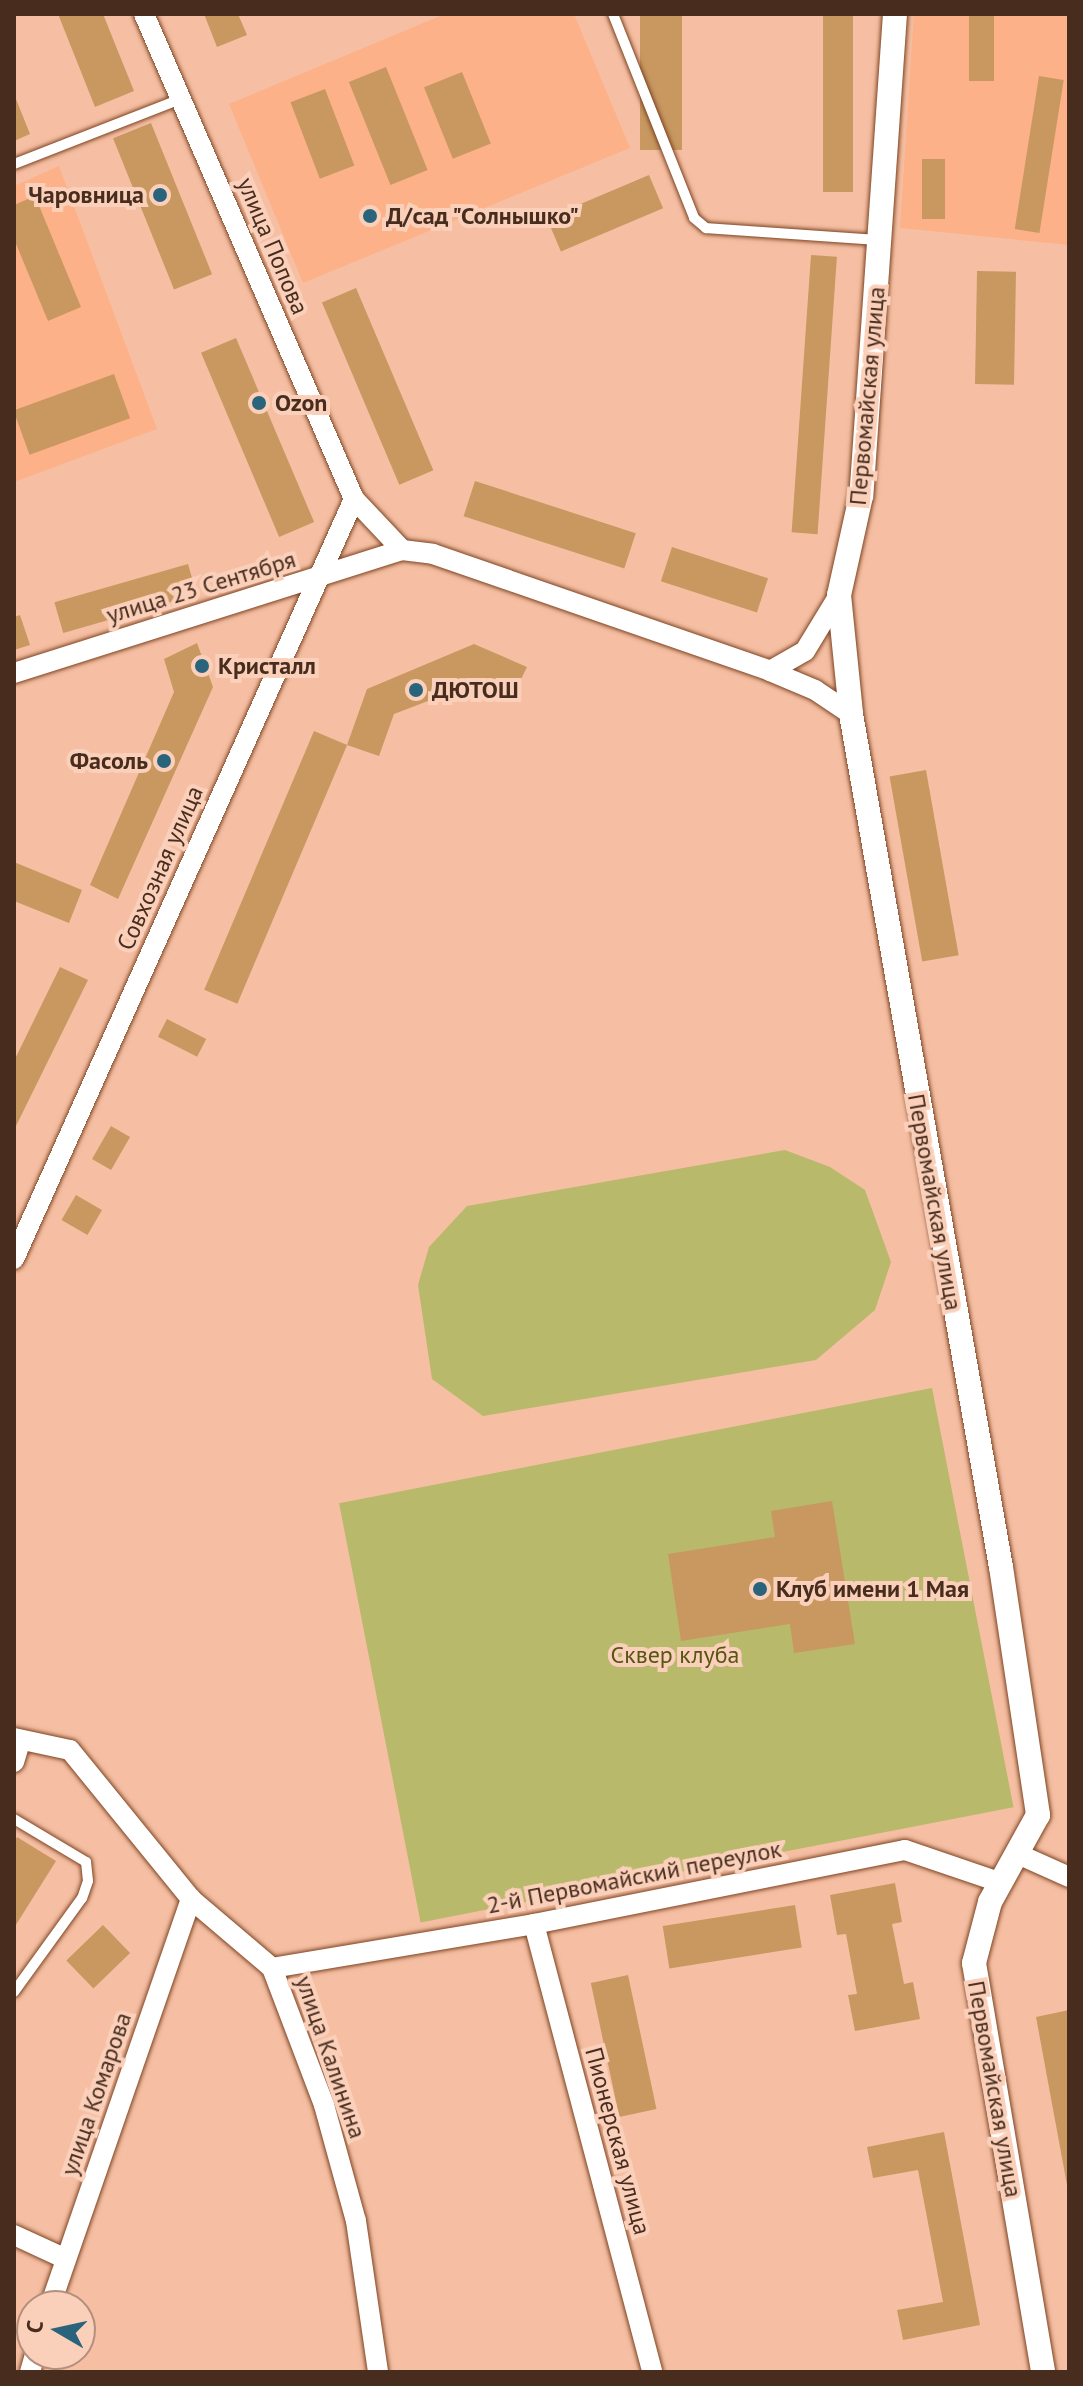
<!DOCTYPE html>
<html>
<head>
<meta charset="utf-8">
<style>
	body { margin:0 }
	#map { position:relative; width:1083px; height:2386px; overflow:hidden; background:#f6bfa3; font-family:"PT Sans",sans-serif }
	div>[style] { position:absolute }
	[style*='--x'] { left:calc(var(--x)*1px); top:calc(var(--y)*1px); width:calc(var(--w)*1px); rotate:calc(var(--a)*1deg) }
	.built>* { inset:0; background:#fcb189 }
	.green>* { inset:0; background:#b8b96b; transform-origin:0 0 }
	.building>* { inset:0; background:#c89860; transform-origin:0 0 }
	.roads { filter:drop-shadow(0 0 2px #7e4422) drop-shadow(0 0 2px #7e4422) }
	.service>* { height:10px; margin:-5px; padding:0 5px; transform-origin:5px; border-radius:5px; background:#fff }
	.minor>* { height:20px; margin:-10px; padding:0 10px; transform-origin:10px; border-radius:10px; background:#fff }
	.tertiary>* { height:24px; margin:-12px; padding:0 12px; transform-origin:12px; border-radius:12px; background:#fff }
	.dots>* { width:22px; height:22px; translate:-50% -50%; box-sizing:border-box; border:4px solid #fad0ba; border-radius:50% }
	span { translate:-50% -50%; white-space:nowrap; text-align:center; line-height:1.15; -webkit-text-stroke:8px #fad0ba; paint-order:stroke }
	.poi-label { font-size:24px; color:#482d1f; font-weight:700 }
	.right { translate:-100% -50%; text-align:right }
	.left { translate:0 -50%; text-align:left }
	.street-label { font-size:24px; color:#482d1f }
	.park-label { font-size:24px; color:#565512 }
	.frame { position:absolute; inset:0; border:16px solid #482d1f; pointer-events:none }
	.north { position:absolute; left:16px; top:2290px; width:80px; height:80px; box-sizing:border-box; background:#fad0ba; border:2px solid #b38f7c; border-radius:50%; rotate:279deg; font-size:22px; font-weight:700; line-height:32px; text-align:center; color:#482d1f }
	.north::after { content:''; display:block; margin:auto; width:28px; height:36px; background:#29647c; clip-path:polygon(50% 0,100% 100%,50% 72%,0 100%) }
</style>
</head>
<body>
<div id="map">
	<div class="built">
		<div style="clip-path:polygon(445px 14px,574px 14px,630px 148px,303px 283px,229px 104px)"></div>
		<div style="clip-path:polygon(914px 14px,1069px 14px,1069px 245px,900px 228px)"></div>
		<div style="clip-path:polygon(59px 166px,157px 429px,14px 482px,14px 186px)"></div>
	</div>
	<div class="green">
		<div style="clip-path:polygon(785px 1150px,830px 1167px,865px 1190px,891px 1262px,875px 1310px,816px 1360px,483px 1416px,432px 1379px,418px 1285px,429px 1247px,467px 1206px)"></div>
		<div style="left:932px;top:1388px;width:427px;height:604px;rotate:79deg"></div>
	</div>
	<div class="building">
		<div style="clip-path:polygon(58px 14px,103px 14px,134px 91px,95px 107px)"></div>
		<div style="clip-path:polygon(204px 14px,238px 14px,247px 35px,217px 47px)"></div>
		<div style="left:640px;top:14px;width:42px;height:136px"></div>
		<div style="left:823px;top:14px;width:30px;height:178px"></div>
		<div style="left:969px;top:14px;width:25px;height:67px"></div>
		<div style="left:386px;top:67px;width:111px;height:40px;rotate:68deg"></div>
		<div style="left:462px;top:72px;width:77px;height:41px;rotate:68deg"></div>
		<div style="left:1039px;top:76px;width:25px;height:155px;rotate:9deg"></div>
		<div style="left:325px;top:89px;width:82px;height:37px;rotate:69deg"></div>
		<div style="clip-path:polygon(16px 99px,30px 134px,14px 141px,14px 100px)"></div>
		<div style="left:151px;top:123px;width:163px;height:41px;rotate:68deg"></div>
		<div style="left:922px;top:159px;width:23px;height:60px"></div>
		<div style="left:649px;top:175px;width:36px;height:111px;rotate:67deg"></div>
		<div style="clip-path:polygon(35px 196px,81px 307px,48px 321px,14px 239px,14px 205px)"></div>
		<div style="left:811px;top:255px;width:26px;height:278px;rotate:4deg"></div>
		<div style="left:977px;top:271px;width:39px;height:113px;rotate:1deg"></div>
		<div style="left:356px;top:288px;width:198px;height:37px;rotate:67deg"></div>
		<div style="left:236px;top:338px;width:200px;height:38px;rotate:67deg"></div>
		<div style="left:114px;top:374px;width:47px;height:107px;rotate:70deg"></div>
		<div style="left:475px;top:481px;width:169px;height:37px;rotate:18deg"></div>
		<div style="left:672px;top:547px;width:101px;height:36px;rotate:18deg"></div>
		<div style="left:188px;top:564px;width:32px;height:139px;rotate:74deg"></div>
		<div style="clip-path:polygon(20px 615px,30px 645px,14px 650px,14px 617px)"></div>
		<div style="clip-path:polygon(197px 643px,213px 687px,118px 899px,90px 885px,174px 692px,164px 659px)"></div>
		<div style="clip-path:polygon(474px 644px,527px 667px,512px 698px,475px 683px,394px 714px,379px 756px,347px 745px,367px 689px)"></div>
		<div style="left:314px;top:731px;width:36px;height:281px;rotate:23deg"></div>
		<div style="left:926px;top:770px;width:188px;height:37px;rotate:80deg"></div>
		<div style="clip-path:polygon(14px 862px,82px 890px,69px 923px,14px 901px)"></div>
		<div style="clip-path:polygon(60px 967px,88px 980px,14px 1130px,14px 1061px)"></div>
		<div style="left:167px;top:1019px;width:44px;height:20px;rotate:27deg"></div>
		<div style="left:111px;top:1126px;width:22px;height:38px;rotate:30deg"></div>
		<div style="left:76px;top:1195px;width:30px;height:29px;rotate:30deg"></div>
		<div style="clip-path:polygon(832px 1501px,855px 1644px,794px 1653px,790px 1624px,681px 1641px,668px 1554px,775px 1537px,771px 1511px)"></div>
		<div style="clip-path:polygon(17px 1837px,56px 1861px,14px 1928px,14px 1843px)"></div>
		<div style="clip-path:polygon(895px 1883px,902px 1922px,892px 1924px,904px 1984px,913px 1982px,920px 2019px,855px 2031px,848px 1995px,857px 1994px,846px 1934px,837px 1935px,830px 1895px)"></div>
		<div style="left:795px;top:1905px;width:43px;height:134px;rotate:81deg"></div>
		<div style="left:103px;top:1925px;width:39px;height:51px;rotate:46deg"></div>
		<div style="left:628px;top:1975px;width:137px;height:38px;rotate:78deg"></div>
		<div style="clip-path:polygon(1069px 2010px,1069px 2185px,1067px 2185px,1036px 2017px)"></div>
		<div style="clip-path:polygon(944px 2132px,980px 2325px,903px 2340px,897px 2310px,943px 2302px,918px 2170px,873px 2178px,867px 2147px)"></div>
	</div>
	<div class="roads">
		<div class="service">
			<div style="--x:613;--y:14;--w:219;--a:68.3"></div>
			<div style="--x:694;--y:218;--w:16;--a:40"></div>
			<div style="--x:706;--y:228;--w:171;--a:4"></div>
			<div style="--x:14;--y:164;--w:179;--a:-21.3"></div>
			<div style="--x:14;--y:1819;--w:84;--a:30.8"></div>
			<div style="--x:86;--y:1862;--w:19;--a:84"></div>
			<div style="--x:88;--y:1881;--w:18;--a:109"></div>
			<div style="--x:82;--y:1898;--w:116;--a:125.9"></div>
		</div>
		<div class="minor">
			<div style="--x:144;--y:14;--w:529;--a:66.59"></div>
			<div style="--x:354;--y:499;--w:70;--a:46.7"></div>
			<div style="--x:770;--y:671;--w:40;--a:-29.7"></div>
			<div style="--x:805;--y:651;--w:66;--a:-58.7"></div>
			<div style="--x:14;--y:673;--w:407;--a:-17.6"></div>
			<div style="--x:402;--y:550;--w:31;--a:7"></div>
			<div style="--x:433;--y:554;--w:357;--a:19.1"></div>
			<div style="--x:770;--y:671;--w:49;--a:22.9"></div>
			<div style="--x:815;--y:690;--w:43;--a:33.7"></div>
			<div style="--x:14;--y:1259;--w:833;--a:-65.9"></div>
			<div style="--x:14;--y:1738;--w:57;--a:12.1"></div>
			<div style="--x:70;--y:1750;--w:192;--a:50.9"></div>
			<div style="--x:191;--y:1899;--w:106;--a:40.4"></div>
			<div style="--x:272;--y:1968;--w:147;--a:69.2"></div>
			<div style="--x:324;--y:2105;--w:120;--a:74.6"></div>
			<div style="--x:356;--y:2221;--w:153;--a:81.7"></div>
			<div style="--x:14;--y:1762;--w:21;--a:-73"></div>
			<div style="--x:1020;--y:1855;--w:54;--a:24.2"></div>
			<div style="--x:534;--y:1924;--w:463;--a:75.2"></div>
			<div style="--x:272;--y:1968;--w:266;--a:-9.5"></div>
			<div style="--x:534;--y:1924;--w:378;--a:-11.3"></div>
			<div style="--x:905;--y:1850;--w:102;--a:18.8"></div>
			<div style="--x:14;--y:2235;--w:57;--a:24.8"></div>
			<div style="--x:50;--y:2306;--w:431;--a:-70.9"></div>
			<div style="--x:30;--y:2372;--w:19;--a:-74"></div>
		</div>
		<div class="tertiary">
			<div style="--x:895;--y:14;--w:483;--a:94"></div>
			<div style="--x:861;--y:496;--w:101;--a:102.5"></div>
			<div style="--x:839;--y:595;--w:120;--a:84.2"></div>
			<div style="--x:851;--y:714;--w:866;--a:80.03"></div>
			<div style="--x:1001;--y:1567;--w:251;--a:81.5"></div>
			<div style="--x:1038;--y:1815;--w:99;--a:118.9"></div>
			<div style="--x:990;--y:1902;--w:63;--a:104.7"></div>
			<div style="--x:974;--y:1963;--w:415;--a:80.4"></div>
		</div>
	</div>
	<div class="dots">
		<div style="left:160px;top:195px;background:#29647c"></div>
		<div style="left:370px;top:216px;background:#29647c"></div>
		<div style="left:259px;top:403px;background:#29647c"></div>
		<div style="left:202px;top:666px;background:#29647c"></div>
		<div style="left:416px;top:690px;background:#29647c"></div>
		<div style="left:164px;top:761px;background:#29647c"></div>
		<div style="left:760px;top:1589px;background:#29647c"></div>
	</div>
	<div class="poi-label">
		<span class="right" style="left:144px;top:195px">Чаровница</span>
		<span class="left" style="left:386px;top:216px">Д/сад "Солнышко"</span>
		<span class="left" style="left:275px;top:403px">Ozon</span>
		<span class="left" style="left:218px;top:666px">Кристалл</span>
		<span class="left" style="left:432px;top:690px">ДЮТОШ</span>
		<span class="right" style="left:148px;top:761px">Фасоль</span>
		<span class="left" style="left:776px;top:1589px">Клуб имени 1 Мая</span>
	</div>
	<div class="street-label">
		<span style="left:273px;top:246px;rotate:67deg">улица Попова</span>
		<span style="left:867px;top:396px;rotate:-85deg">Первомайская улица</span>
		<span style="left:201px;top:587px;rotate:-17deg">улица 23 Сентября</span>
		<span style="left:160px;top:868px;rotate:-66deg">Совхозная улица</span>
		<span style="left:935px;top:1202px;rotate:80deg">Первомайская улица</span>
		<span style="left:634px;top:1877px;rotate:-11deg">2-й Первомайский переулок</span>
		<span style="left:331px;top:2057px;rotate:71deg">улица Калинина</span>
		<span style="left:995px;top:2089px;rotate:80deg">Первомайская улица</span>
		<span style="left:96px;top:2094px;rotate:-71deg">улица Комарова</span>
		<span style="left:618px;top:2141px;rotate:75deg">Пионерская улица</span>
	</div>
	<div class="park-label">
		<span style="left:675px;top:1655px">Сквер клуба</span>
	</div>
	<div class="frame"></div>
	<div class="north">С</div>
</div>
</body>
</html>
